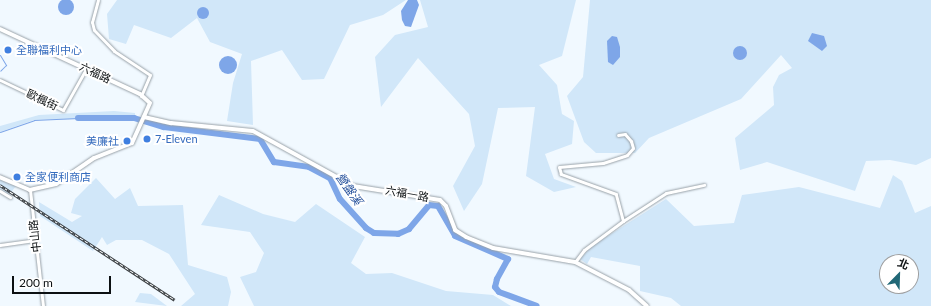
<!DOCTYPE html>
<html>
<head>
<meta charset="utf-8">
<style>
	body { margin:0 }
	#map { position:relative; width:931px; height:306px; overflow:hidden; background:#f1f9ff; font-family:Lato,"Noto Sans TC",sans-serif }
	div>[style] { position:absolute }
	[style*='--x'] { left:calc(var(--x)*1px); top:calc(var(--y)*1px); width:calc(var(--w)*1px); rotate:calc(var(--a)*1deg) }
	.green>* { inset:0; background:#d1e7f9 }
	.water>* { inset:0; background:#7ea6e8 }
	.round { border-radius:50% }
	.stream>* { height:1px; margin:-0.5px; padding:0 0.5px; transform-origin:0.5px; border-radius:0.5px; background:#7ea6e8 }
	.river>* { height:6px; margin:-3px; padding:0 3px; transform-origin:3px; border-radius:3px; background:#7ea6e8 }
	.roads { filter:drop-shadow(0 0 1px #99a2a9) drop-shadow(0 0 1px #99a2a9) }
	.street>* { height:3px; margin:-1.5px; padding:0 1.5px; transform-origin:1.5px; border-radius:1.5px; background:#fff }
	.secondary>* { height:4px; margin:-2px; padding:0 2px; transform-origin:2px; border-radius:2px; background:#fff }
	.rail>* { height:2.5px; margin-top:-1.25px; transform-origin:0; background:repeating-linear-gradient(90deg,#fff 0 3px,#35393c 0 6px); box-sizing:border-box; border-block:1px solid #35393c }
	.dots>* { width:11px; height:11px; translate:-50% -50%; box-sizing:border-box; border:2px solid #fff; border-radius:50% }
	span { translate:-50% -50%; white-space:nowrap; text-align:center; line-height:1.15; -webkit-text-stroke:4px #fff; paint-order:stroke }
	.shop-label { font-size:11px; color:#366cbe }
	.left { translate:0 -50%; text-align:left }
	.right { translate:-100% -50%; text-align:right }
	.street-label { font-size:11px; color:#0c1012 }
	.water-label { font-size:12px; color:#1f4c99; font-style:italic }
	.north { position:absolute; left:879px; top:254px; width:40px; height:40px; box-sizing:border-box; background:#fff; border:1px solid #9e9fa0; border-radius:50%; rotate:23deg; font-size:11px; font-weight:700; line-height:16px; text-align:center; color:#0c1012 }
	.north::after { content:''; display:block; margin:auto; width:14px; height:18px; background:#216877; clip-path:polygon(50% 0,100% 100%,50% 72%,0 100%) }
	.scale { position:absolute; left:12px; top:276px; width:99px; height:18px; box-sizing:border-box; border:2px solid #0c1012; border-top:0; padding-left:5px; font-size:12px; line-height:14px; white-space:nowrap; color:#0c1012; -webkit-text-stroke:3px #fff; paint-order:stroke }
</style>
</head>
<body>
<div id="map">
	<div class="green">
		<div style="clip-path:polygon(117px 0,406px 0,383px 15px,350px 25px,324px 79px,302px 80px,282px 50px,251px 61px,253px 125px,227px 121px,233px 83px,242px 54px,210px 42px,197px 18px,171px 38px,134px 25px,126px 44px,109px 39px,107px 14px)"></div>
		<div style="clip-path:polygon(420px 0,576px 0,562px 56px,539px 65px,557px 85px,562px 114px,574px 121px,572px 144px,545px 154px,554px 179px,576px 187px,554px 192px,526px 176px,535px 107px,498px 108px,482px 184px,464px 211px,453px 186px,475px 146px,469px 114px,418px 58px,381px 107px,375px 57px,395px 35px,428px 27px)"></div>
		<div style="clip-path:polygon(590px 0,931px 0,931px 158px,916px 165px,890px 160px,866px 161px,855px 191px,767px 162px,740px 170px,735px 138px,774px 105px,773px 87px,779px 75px,792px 68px,781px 55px,741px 99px,649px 138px,635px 153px,596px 153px,584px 142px,567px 96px,583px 77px)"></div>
		<div style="clip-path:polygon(114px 111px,135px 113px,135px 118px,34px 120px,0 132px,0 126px,39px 115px)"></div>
		<div style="clip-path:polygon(evenodd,893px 175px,902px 181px,915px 213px,931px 206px,931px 306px,681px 306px,671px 298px,640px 291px,640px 266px,591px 257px,587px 264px,580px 259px,592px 246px,666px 199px,694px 226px,734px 223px,742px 195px,799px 187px,880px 208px,893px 175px,887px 262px,911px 262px,911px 286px,887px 286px,887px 262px)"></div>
		<div style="clip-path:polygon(96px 178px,115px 199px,130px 188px,138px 206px,183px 205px,188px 265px,227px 277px,231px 292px,228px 306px,181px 306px,195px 294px,169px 254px,142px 240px,116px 240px,107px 245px,102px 237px,93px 251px,40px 216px,39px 202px,72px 222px,82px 216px,71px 213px,75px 199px)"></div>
		<div style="clip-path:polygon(0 179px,16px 186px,9px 195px,0 189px)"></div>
		<div style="clip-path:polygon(219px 195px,263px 214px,295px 222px,316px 204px,365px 237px,351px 263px,366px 274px,392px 273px,446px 291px,493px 295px,511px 306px,254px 306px,240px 277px,256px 272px,264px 253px,250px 232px,201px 225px)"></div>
		<div style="clip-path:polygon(140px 293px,151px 294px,167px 306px,135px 302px)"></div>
	</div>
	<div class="water">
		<div class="round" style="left:58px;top:-1px;width:16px;height:16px"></div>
		<div style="clip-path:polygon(408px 0,417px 0,419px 5px,411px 27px,405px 26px,402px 20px,401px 11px)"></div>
		<div class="round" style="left:197px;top:7px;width:12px;height:12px"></div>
		<div style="clip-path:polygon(812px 33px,824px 36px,827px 46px,822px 51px,808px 41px)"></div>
		<div style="clip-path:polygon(612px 36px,617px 37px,620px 47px,620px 57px,613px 65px,608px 62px,607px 41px)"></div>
		<div class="round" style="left:733px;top:46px;width:14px;height:14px"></div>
		<div class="round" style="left:219px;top:56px;width:18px;height:18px"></div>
	</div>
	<div class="stream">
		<div style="--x:0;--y:55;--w:12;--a:59"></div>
		<div style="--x:6;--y:65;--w:8;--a:135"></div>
		<div style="--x:0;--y:132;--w:36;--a:-19"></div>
		<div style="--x:34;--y:120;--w:44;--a:-2.6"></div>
	</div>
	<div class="river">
		<div style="--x:78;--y:118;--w:56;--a:0"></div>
		<div style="--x:134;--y:118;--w:31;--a:17"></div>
		<div style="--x:164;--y:127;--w:97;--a:7.1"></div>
		<div style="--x:260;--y:139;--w:27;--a:59"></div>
		<div style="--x:274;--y:162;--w:35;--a:8"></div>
		<div style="--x:309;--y:167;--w:24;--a:28"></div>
		<div style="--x:330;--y:178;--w:23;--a:65"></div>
		<div style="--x:340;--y:199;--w:39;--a:48"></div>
		<div style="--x:366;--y:228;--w:9;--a:32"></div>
		<div style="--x:374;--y:233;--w:24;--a:2"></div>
		<div style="--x:398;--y:234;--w:12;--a:-24"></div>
		<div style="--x:409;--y:229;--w:31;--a:-50"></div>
		<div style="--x:429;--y:205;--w:9;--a:6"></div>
		<div style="--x:438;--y:206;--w:34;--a:60"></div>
		<div style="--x:455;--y:236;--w:58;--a:23.5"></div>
		<div style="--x:508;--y:259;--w:23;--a:119"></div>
		<div style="--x:497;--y:279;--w:8;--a:104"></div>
		<div style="--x:495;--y:287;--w:6;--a:51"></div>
		<div style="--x:499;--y:292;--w:40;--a:20.2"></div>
	</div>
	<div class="roads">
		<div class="street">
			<div style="--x:98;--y:0;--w:23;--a:105"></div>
			<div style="--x:92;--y:22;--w:8;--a:76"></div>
			<div style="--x:94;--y:30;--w:29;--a:46"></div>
			<div style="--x:114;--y:51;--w:43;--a:33.7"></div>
			<div style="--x:150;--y:75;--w:23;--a:113"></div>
			<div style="--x:0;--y:80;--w:70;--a:25.5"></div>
			<div style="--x:63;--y:110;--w:47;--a:-60.7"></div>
			<div style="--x:30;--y:190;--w:117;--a:83.6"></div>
			<div style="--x:0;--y:191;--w:12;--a:31"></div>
			<div style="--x:623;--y:221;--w:51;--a:-33.1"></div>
			<div style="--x:666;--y:193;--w:39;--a:-12"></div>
			<div style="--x:0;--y:245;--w:35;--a:-8"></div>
			<div style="--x:575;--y:262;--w:15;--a:-53"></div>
			<div style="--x:584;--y:250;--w:49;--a:-36.6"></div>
			<div style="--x:623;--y:221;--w:28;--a:-105"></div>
			<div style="--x:616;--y:194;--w:59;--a:-160"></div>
			<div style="--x:561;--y:174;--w:7;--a:-106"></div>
			<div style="--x:559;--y:167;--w:44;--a:-5.2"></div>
			<div style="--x:603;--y:163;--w:25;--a:-18"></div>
			<div style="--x:627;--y:155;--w:9;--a:-49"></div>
			<div style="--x:633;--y:148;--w:7;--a:-106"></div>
			<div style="--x:631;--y:141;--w:9;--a:-131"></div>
			<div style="--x:625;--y:134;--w:7;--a:172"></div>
		</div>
		<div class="secondary">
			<div style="--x:0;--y:29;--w:154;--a:24.9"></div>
			<div style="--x:140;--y:94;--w:13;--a:42"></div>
			<div style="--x:150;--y:103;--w:44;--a:114.2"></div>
			<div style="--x:132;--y:143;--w:41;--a:158.5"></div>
			<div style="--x:94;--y:158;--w:46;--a:145.6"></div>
			<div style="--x:56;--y:184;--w:27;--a:167"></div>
			<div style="--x:30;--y:190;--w:33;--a:-157"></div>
			<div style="--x:144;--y:117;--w:28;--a:13"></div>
			<div style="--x:171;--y:123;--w:82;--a:5.6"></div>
			<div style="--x:253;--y:131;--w:114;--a:28.8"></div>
			<div style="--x:353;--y:186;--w:88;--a:9.1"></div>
			<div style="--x:440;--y:200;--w:8;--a:45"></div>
			<div style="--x:446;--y:206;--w:26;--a:69"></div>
			<div style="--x:455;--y:230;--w:13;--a:32"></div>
			<div style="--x:466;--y:237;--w:29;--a:22"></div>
			<div style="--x:493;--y:248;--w:83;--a:9.7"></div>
			<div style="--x:575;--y:262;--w:61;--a:27.4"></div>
			<div style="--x:629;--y:290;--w:24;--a:42"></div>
		</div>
	</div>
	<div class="rail">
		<div style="--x:0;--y:185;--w:209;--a:33.3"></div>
	</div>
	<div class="dots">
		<div style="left:8px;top:50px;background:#3f7fe0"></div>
		<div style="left:147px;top:139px;background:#3f7fe0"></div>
		<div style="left:127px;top:141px;background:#3f7fe0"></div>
		<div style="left:17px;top:177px;background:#3f7fe0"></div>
	</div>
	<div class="shop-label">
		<span class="left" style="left:16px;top:50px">全聯福利中心</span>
		<span class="left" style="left:155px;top:139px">7-Eleven</span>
		<span class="right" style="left:119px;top:141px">美廉社</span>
		<span class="left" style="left:25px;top:177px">全家便利商店</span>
	</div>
	<div class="street-label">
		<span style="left:95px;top:73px;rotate:25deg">六福路</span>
		<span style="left:42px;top:100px;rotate:25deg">歐楓街</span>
		<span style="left:407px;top:194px;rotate:10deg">六福一路</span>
		<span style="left:35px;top:236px;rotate:-96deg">中山路</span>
	</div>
	<div class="water-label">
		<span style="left:349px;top:189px;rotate:55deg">營盤溪</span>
	</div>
	<div class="north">北</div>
	<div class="scale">200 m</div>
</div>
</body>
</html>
